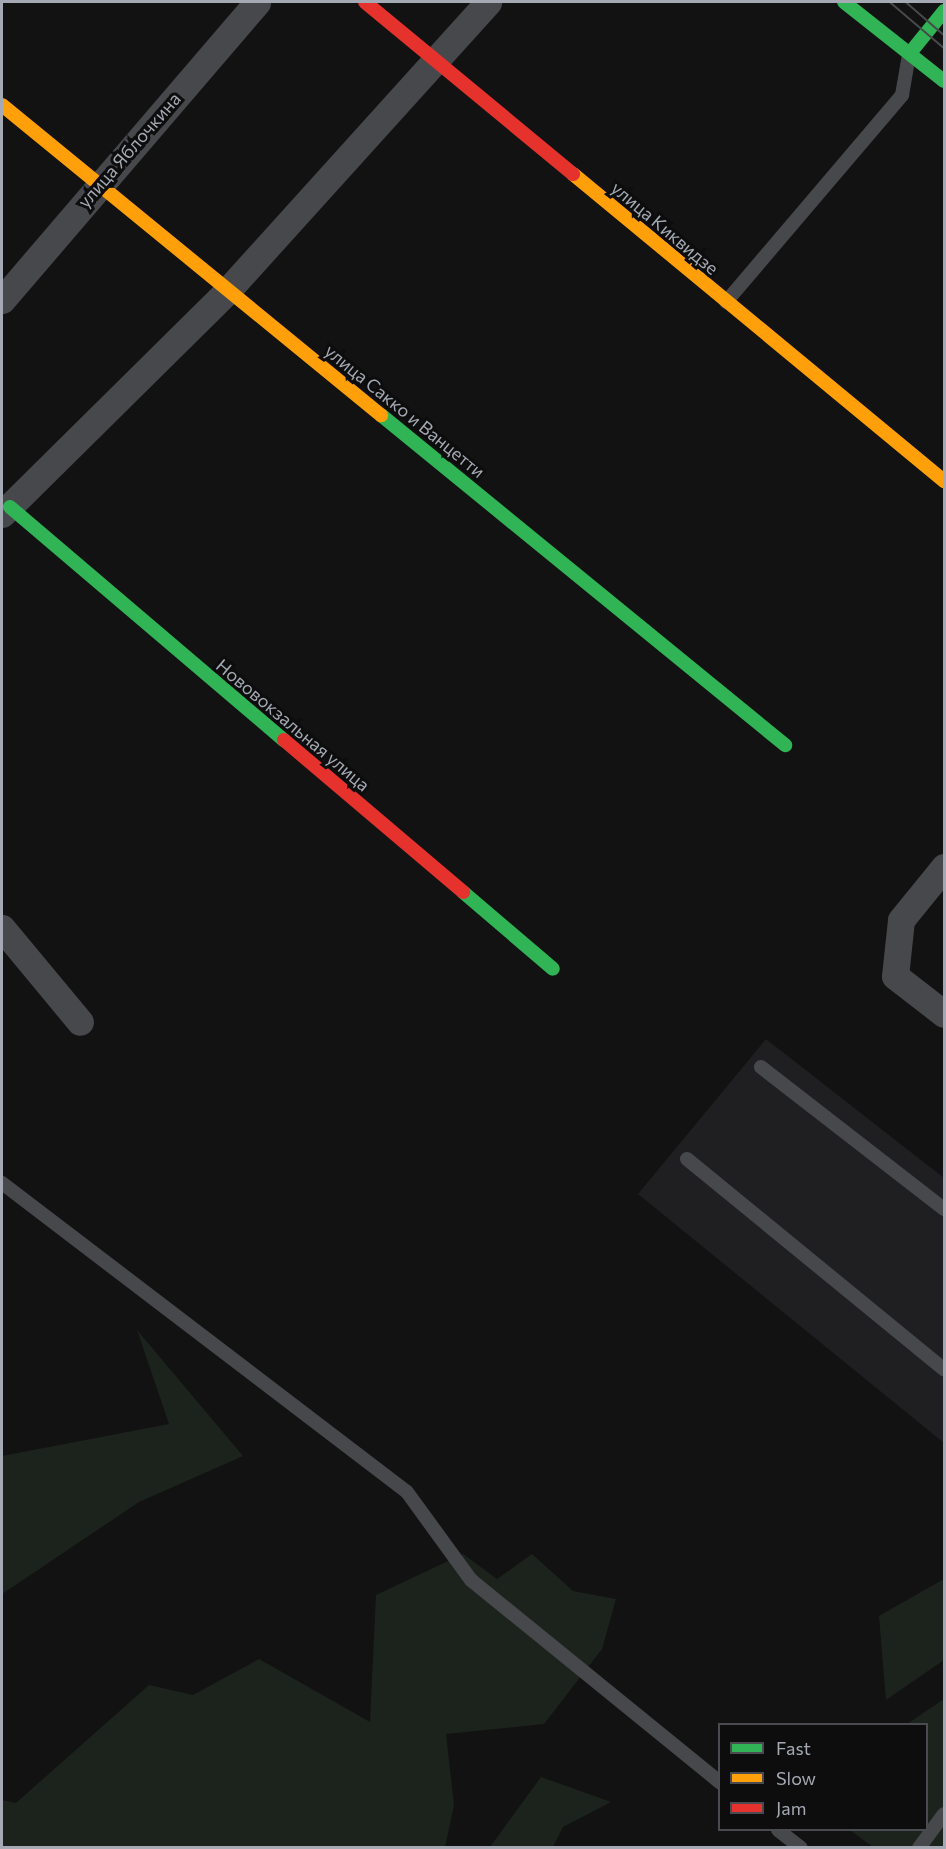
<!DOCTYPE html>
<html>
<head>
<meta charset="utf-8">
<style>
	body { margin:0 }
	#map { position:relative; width:946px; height:1849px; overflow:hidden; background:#121213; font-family:Commissioner,sans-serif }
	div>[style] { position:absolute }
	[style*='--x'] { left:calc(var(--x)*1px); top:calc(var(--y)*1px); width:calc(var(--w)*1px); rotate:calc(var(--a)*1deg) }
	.built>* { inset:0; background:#1f1f21 }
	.green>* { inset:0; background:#1c231d }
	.lane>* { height:14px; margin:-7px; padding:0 7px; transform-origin:7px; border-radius:7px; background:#47484b }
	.street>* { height:27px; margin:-13.5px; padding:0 13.5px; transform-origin:13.5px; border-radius:13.5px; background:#47484b }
	.fast>* { height:14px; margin:-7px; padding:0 7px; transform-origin:7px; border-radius:7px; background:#30b455 }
	.slow>* { height:14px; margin:-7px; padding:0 7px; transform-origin:7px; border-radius:7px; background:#ff9f0a }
	.jam>* { height:14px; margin:-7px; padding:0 7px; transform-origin:7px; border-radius:7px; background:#e5322d }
	.tram>* { height:1.5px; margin:-0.75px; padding:0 0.75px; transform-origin:0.75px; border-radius:0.75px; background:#47494b }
	span { translate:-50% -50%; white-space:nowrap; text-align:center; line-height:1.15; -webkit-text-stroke:6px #0d0d0e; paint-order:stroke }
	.street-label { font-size:18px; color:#a4a9b3 }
	.frame { position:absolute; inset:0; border:3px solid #a4a9b3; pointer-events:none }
	.legend { position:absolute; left:718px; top:1723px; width:210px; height:108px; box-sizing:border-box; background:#0d0d0e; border:2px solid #494b50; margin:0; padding:8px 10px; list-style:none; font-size:18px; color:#a4a9b3 }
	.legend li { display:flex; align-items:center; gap:12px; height:30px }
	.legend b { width:30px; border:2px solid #494b50 }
</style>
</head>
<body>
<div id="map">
	<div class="built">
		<div style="clip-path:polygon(766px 1039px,944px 1178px,944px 1443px,638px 1194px)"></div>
	</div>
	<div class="green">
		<div style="clip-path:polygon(137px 1330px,243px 1456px,139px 1502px,2px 1594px,2px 1456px,169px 1424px)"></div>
		<div style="clip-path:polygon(463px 1554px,497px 1579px,532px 1554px,573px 1591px,616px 1599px,602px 1649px,544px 1724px,446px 1734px,454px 1805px,445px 1847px,2px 1848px,2px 1800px,16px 1803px,149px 1685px,193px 1695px,259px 1659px,370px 1722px,376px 1595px)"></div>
		<div style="clip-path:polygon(944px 1579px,944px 1660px,886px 1700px,879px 1616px)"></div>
		<div style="clip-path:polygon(944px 1699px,944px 1847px,873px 1847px,850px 1830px,926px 1830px,926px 1724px,907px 1724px)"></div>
		<div style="clip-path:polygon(541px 1777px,611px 1802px,563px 1827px,553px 1847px,490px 1847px)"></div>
	</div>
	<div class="lane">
		<div style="--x:726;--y:302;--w:272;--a:-49.6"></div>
		<div style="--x:902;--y:95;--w:41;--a:-80.1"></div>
		<div style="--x:761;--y:1067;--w:232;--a:37.8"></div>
		<div style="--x:687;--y:1159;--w:332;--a:39.3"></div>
		<div style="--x:2;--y:1183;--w:509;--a:37.34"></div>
		<div style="--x:407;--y:1492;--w:109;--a:54"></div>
		<div style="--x:471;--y:1580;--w:321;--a:39.1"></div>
		<div style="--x:778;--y:1830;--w:29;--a:38"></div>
		<div style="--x:919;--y:1848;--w:42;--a:-53.7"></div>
	</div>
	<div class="street">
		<div style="--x:2;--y:300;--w:392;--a:-49.4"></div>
		<div style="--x:2;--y:514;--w:318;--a:-44.7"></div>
		<div style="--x:228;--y:290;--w:388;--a:-47.9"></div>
		<div style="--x:944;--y:867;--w:68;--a:129.1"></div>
		<div style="--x:901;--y:920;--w:56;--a:96.1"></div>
		<div style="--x:895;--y:976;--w:62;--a:37.8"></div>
		<div style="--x:2;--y:928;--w:122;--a:50.3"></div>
	</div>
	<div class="fast">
		<div style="--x:844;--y:2;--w:127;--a:38.3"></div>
		<div style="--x:910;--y:53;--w:54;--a:-51"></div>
		<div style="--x:381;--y:415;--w:522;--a:39.24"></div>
		<div style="--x:10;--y:507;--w:360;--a:40.4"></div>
		<div style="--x:463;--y:892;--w:118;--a:40.5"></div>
	</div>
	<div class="slow">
		<div style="--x:2;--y:105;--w:490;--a:39.3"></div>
		<div style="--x:573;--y:174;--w:482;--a:39.6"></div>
	</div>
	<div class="jam">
		<div style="--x:365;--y:2;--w:270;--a:39.6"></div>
		<div style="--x:284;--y:740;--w:235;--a:40.3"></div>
	</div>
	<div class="tram">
		<div style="--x:890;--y:2;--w:71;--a:40.4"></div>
		<div style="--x:906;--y:2;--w:50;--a:41"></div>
	</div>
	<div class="street-label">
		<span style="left:129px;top:150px;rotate:-49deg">улица Яблочкина</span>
		<span style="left:665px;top:228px;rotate:40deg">улица Киквидзе</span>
		<span style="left:405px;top:411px;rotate:39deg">улица Сакко и Ванцетти</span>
		<span style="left:293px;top:725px;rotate:40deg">Нововокзальная улица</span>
	</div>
	<div class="frame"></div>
	<ul class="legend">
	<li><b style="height:8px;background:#30b455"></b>Fast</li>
	<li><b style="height:8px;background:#ff9f0a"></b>Slow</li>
	<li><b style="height:8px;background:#e5322d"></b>Jam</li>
	</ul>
</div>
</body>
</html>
